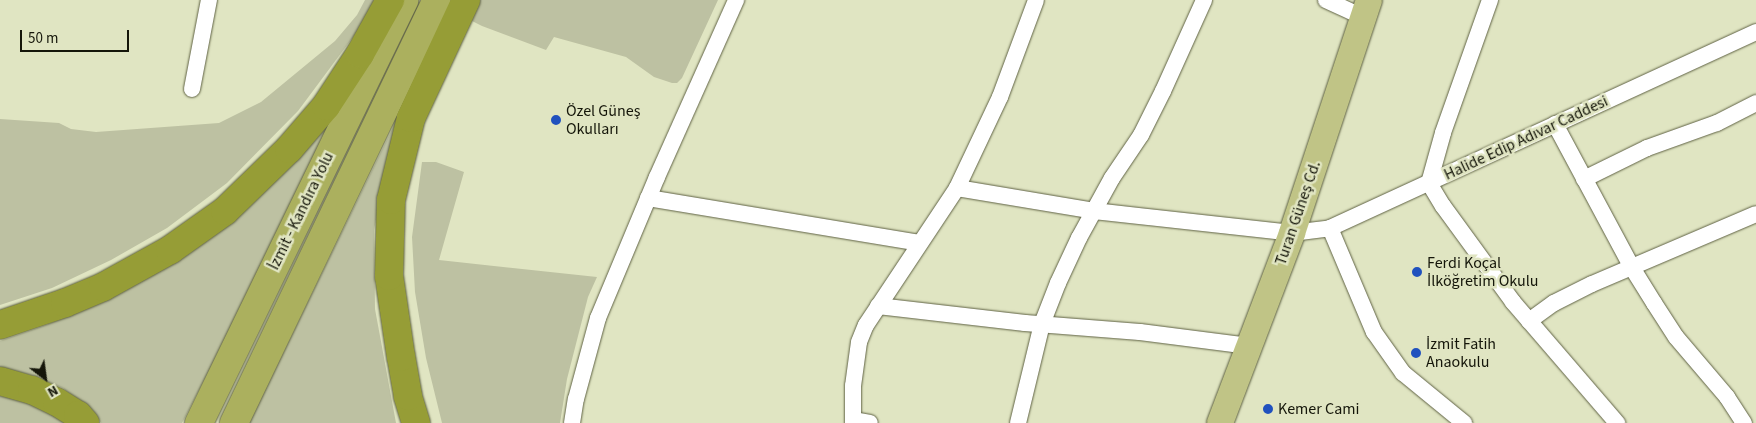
<!DOCTYPE html>
<html>
<head>
<meta charset="utf-8">
<style>
	body { margin:0 }
	#map { position:relative; width:1756px; height:423px; overflow:hidden; background:#e0e5c2; font-family:"Source Sans 3",sans-serif }
	div>[style] { position:absolute }
	[style*='--x'] { left:calc(var(--x)*1px); top:calc(var(--y)*1px); width:calc(var(--w)*1px); rotate:calc(var(--a)*1deg) }
	.green>* { inset:0; background:#bdc1a2 }
	.roads { filter:drop-shadow(0 0 1px #5f6244) drop-shadow(0 0 1px #5f6244) }
	.minor>* { height:16px; margin:-8px; padding:0 8px; transform-origin:8px; border-radius:8px; background:#fff }
	.primary>* { height:26px; margin:-13px; padding:0 13px; transform-origin:13px; border-radius:13px; background:#c0c486 }
	.trunk>* { height:28px; margin:-14px; padding:0 14px; transform-origin:14px; border-radius:14px; background:#abb05e }
	.motorway>* { height:28px; margin:-14px; padding:0 14px; transform-origin:14px; border-radius:14px; background:#969d36 }
	.dots>* { width:14px; height:14px; translate:-50% -50%; box-sizing:border-box; border:2px solid #e0e5c2; border-radius:50% }
	span { translate:-50% -50%; white-space:nowrap; text-align:center; line-height:1.15; -webkit-text-stroke:5px #e0e5c2; paint-order:stroke }
	.poi-label { font-size:16px; color:#15160a }
	.left { translate:0 -50%; text-align:left }
	.street-label { font-size:16px; color:#15160a }
	.north { position:absolute; left:20px; top:353px; width:50px; height:50px; -webkit-text-stroke:4px #e0e5c2; paint-order:stroke; rotate:150deg; font-size:14px; font-weight:700; line-height:20px; text-align:center; color:#15160a }
	.north::after { content:''; display:block; margin:auto; width:18px; height:22px; background:#15160a; clip-path:polygon(50% 0,100% 100%,50% 72%,0 100%) }
	.scale { position:absolute; left:20px; top:30px; width:109px; height:22px; box-sizing:border-box; border:2px solid #15160a; border-top:0; padding-left:6px; font-size:15px; line-height:18px; white-space:nowrap; color:#15160a; -webkit-text-stroke:4px #e0e5c2; paint-order:stroke }
</style>
</head>
<body>
<div id="map">
	<div class="green">
		<div style="clip-path:polygon(365px 0,374px 0,362px 25px,298px 111px,227px 183px,167px 228px,111px 260px,52px 288px,0 305px,0 119px,59px 123px,71px 129px,96px 132px,219px 123px,261px 102px,335px 41px,357px 15px)"></div>
		<div style="clip-path:polygon(479px 0,718px 0,682px 78px,677px 83px,672px 83px,654px 77px,626px 57px,554px 37px,546px 50px,482px 26px,470px 20px)"></div>
		<div style="clip-path:polygon(416px 80px,390px 146px,374px 230px,375px 309px,396px 423px,249px 423px)"></div>
		<div style="clip-path:polygon(353px 81px,306px 183px,182px 423px,101px 423px,96px 415px,63px 388px,35px 376px,0 368px,0 341px,46px 325px,108px 299px,190px 253px,258px 197px)"></div>
		<div style="clip-path:polygon(422px 162px,436px 162px,464px 172px,439px 260px,597px 277px,588px 297px,567px 379px,560px 423px,442px 423px,426px 358px,415px 292px,412px 237px)"></div>
		<div style="clip-path:polygon(0 396px,12px 397px,44px 409px,68px 423px,0 423px)"></div>
	</div>
	<div class="roads">
		<div class="minor">
			<div style="--x:1326;--y:0;--w:41;--a:24.7"></div>
			<div style="--x:1490;--y:0;--w:141;--a:109.5"></div>
			<div style="--x:1443;--y:133;--w:52;--a:105.6"></div>
			<div style="--x:1429;--y:183;--w:27;--a:59"></div>
			<div style="--x:1443;--y:206;--w:119;--a:53.9"></div>
			<div style="--x:1513;--y:302;--w:160;--a:49.3"></div>
			<div style="--x:192;--y:89;--w:91;--a:-79.2"></div>
			<div style="--x:1555;--y:124;--w:161;--a:61.8"></div>
			<div style="--x:1631;--y:266;--w:44;--a:58.1"></div>
			<div style="--x:1654;--y:303;--w:40;--a:57.1"></div>
			<div style="--x:1676;--y:337;--w:79;--a:49.6"></div>
			<div style="--x:1727;--y:397;--w:31;--a:57"></div>
			<div style="--x:1584;--y:179;--w:70;--a:-26.2"></div>
			<div style="--x:1647;--y:148;--w:74;--a:-19.7"></div>
			<div style="--x:1717;--y:123;--w:44;--a:-27.1"></div>
			<div style="--x:957;--y:188;--w:139;--a:9.5"></div>
			<div style="--x:1094;--y:211;--w:199;--a:6.3"></div>
			<div style="--x:1292;--y:233;--w:38;--a:-7"></div>
			<div style="--x:1330;--y:228;--w:469;--a:-24.7"></div>
			<div style="--x:648;--y:198;--w:275;--a:9.4"></div>
			<div style="--x:1330;--y:228;--w:113;--a:67.1"></div>
			<div style="--x:1374;--y:332;--w:50;--a:54.7"></div>
			<div style="--x:1403;--y:373;--w:79;--a:39.3"></div>
			<div style="--x:878;--y:306;--w:148;--a:6.6"></div>
			<div style="--x:1025;--y:323;--w:115;--a:4.5"></div>
			<div style="--x:1140;--y:332;--w:110;--a:7.3"></div>
			<div style="--x:1529;--y:321;--w:31;--a:-36"></div>
			<div style="--x:1554;--y:303;--w:42;--a:-26.6"></div>
			<div style="--x:1592;--y:284;--w:178;--a:-23.1"></div>
			<div style="--x:853;--y:420;--w:17;--a:10"></div>
			<div style="--x:572;--y:423;--w:24;--a:-81"></div>
			<div style="--x:576;--y:399;--w:84;--a:-74.8"></div>
			<div style="--x:598;--y:318;--w:153;--a:-67.3"></div>
			<div style="--x:657;--y:177;--w:194;--a:-65.9"></div>
			<div style="--x:853;--y:423;--w:37;--a:-90"></div>
			<div style="--x:853;--y:386;--w:44;--a:-82.2"></div>
			<div style="--x:859;--y:342;--w:18;--a:-68"></div>
			<div style="--x:866;--y:325;--w:164;--a:-56.4"></div>
			<div style="--x:957;--y:188;--w:101;--a:-64.7"></div>
			<div style="--x:1000;--y:97;--w:103;--a:-69.6"></div>
			<div style="--x:1018;--y:423;--w:102;--a:-76.4"></div>
			<div style="--x:1042;--y:324;--w:44;--a:-68.7"></div>
			<div style="--x:1058;--y:283;--w:50;--a:-65"></div>
			<div style="--x:1079;--y:238;--w:68;--a:-61.2"></div>
			<div style="--x:1112;--y:178;--w:52;--a:-56"></div>
			<div style="--x:1141;--y:135;--w:49;--a:-63.4"></div>
			<div style="--x:1163;--y:91;--w:100;--a:-65.7"></div>
		</div>
		<div class="primary">
			<div style="--x:1220;--y:423;--w:203;--a:-69.2"></div>
			<div style="--x:1292;--y:233;--w:245;--a:-71.7"></div>
		</div>
		<div class="trunk">
			<div style="--x:199;--y:423;--w:470;--a:-64.1"></div>
			<div style="--x:234;--y:423;--w:469;--a:-64.4"></div>
		</div>
		<div class="motorway">
			<div style="--x:0;--y:325;--w:69;--a:-18.7"></div>
			<div style="--x:65;--y:303;--w:41;--a:-22.8"></div>
			<div style="--x:103;--y:287;--w:77;--a:-28.9"></div>
			<div style="--x:170;--y:250;--w:67;--a:-35.3"></div>
			<div style="--x:225;--y:211;--w:89;--a:-44.1"></div>
			<div style="--x:289;--y:149;--w:57;--a:-49.3"></div>
			<div style="--x:326;--y:106;--w:62;--a:-56.8"></div>
			<div style="--x:360;--y:54;--w:62;--a:-60.9"></div>
			<div style="--x:0;--y:381;--w:33;--a:16"></div>
			<div style="--x:32;--y:390;--w:28;--a:26"></div>
			<div style="--x:57;--y:402;--w:25;--a:32"></div>
			<div style="--x:78;--y:415;--w:11;--a:49"></div>
			<div style="--x:416;--y:423;--w:28;--a:-107"></div>
			<div style="--x:408;--y:396;--w:40;--a:-100"></div>
			<div style="--x:401;--y:357;--w:82;--a:-98.4"></div>
			<div style="--x:389;--y:276;--w:76;--a:-88.5"></div>
			<div style="--x:391;--y:200;--w:84;--a:-76.3"></div>
			<div style="--x:411;--y:118;--w:130;--a:-65"></div>
		</div>
	</div>
	<div class="dots">
		<div style="left:556px;top:120px;background:#2051be"></div>
		<div style="left:1417px;top:272px;background:#2051be"></div>
		<div style="left:1416px;top:353px;background:#2051be"></div>
		<div style="left:1268px;top:409px;background:#2051be"></div>
	</div>
	<div class="poi-label">
		<span class="left" style="left:566px;top:120px">Özel Güneş<br>Okulları</span>
		<span class="left" style="left:1427px;top:272px">Ferdi Koçal<br>İlköğretim Okulu</span>
		<span class="left" style="left:1426px;top:353px">İzmit Fatih<br>Anaokulu</span>
		<span class="left" style="left:1278px;top:409px">Kemer Cami</span>
	</div>
	<div class="street-label">
		<span style="left:1526px;top:138px;rotate:-25deg">Halide Edip Adıvar Caddesi</span>
		<span style="left:301px;top:211px;rotate:-64deg">İzmit - Kandıra Yolu</span>
		<span style="left:1298px;top:213px;rotate:-71deg">Turan Güneş Cd.</span>
	</div>
	<div class="north">N</div>
	<div class="scale">50 m</div>
</div>
</body>
</html>
